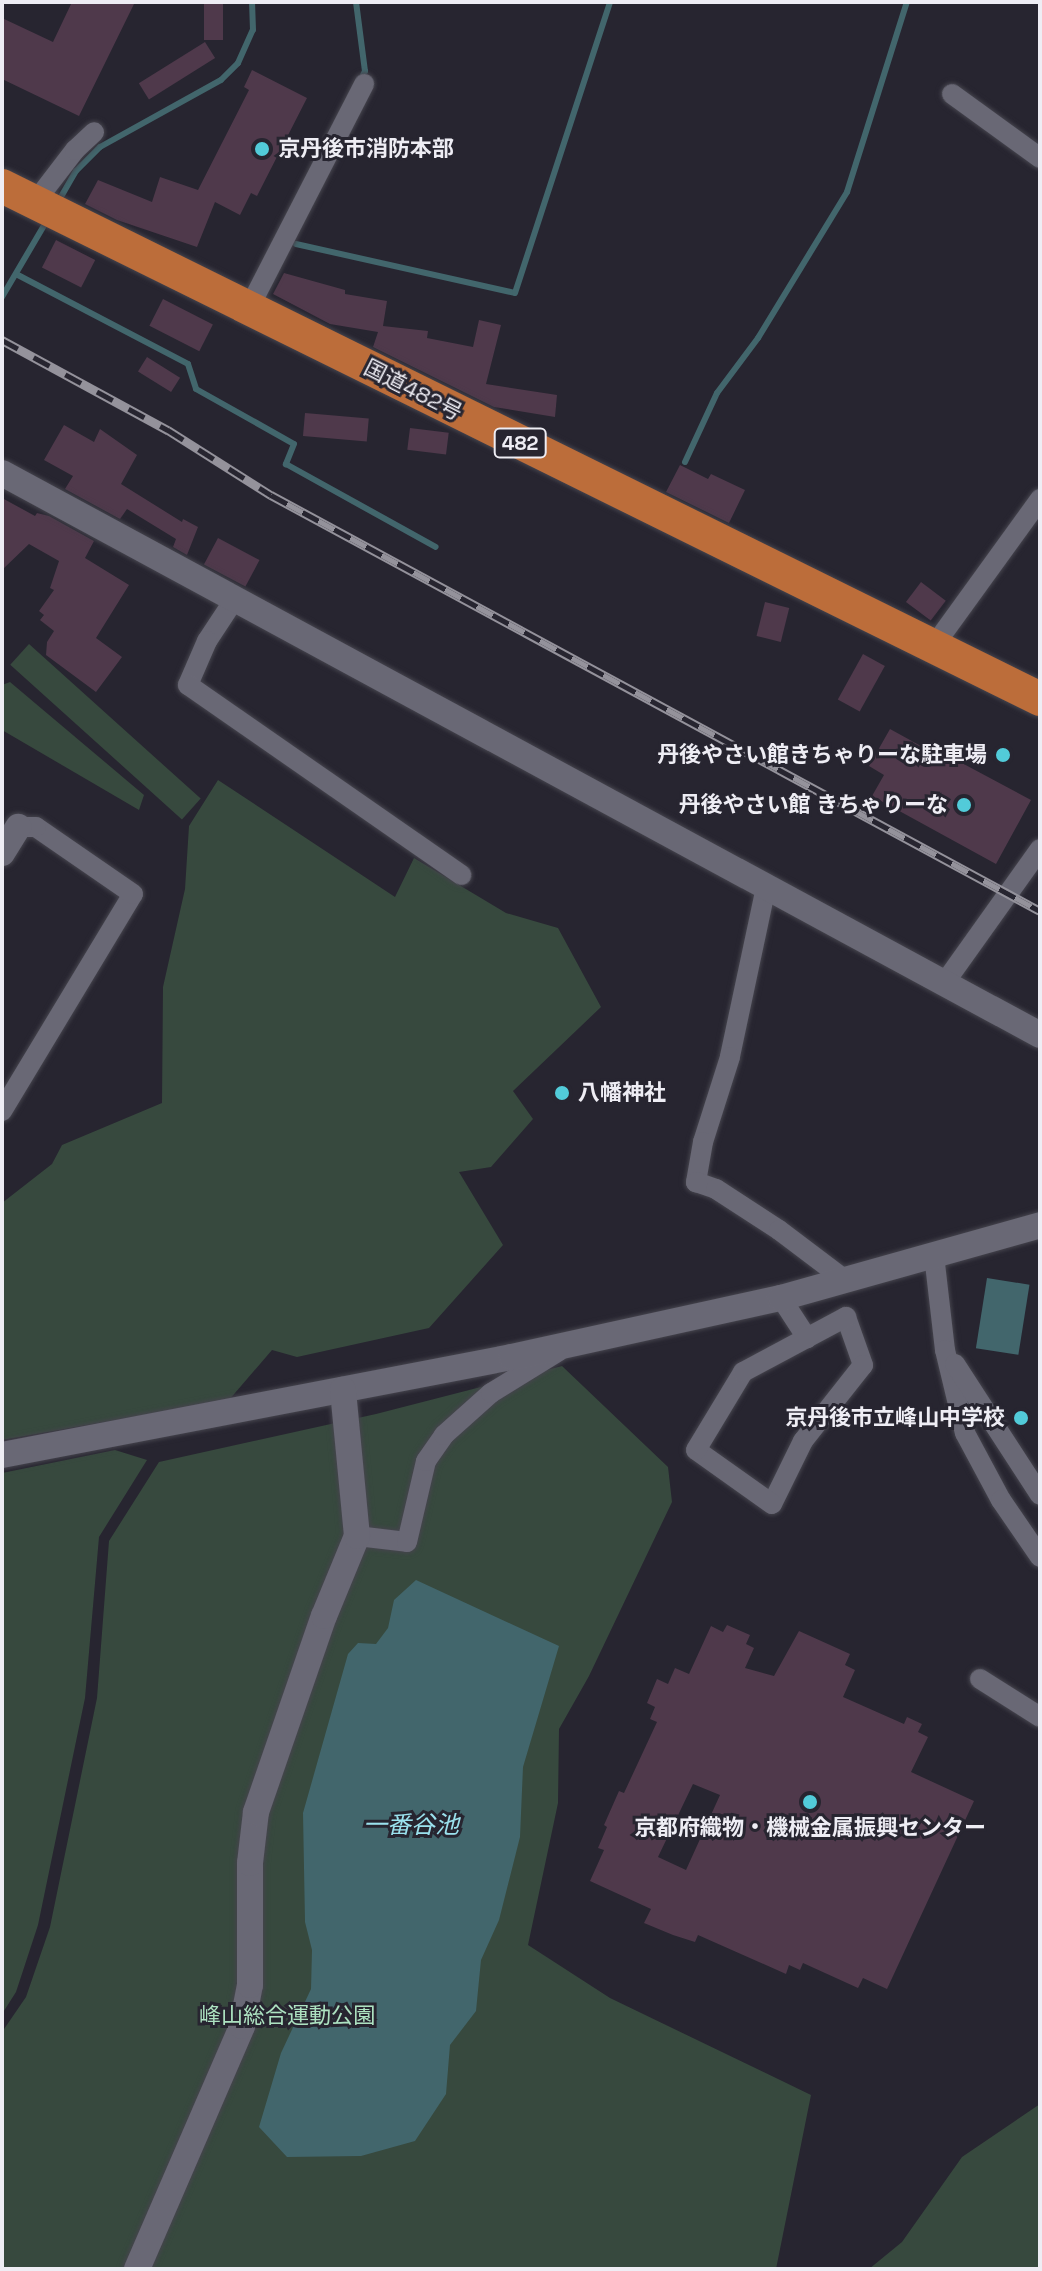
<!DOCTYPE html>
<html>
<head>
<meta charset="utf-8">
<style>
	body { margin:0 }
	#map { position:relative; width:1042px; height:2271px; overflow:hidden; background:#272530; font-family:"Space Grotesk","Noto Sans JP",sans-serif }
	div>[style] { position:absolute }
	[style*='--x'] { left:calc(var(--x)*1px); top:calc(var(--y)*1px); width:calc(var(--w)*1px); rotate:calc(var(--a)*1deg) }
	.green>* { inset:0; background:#37493e; transform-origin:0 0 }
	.water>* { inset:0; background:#42666c; transform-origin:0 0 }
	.stream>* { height:6px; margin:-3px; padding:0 3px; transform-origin:3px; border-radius:3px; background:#42666c }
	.building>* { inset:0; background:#4f394b; transform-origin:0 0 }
	.roads { filter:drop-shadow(0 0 2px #45444d) drop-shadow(0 0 2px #45444d) }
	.minor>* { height:20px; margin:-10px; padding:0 10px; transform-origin:10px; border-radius:10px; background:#696875 }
	.tertiary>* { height:26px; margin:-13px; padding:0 13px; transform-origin:13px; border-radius:13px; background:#696875 }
	.trunk>* { height:34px; margin:-17px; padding:0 17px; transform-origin:17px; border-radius:17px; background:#bc6d3a }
	.rail>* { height:9px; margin-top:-4.5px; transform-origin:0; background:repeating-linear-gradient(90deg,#272530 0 18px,#94929b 0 36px); box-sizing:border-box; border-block:2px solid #94929b }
	.dots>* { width:22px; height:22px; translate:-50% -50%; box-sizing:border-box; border:4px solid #272530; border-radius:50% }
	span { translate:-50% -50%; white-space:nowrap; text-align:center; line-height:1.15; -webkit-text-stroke:6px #272530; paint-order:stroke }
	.shield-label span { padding:2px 6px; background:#272530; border:2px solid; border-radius:6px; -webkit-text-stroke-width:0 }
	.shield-label { font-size:20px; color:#eeedf4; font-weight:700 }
	.poi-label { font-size:22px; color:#eeedf4; font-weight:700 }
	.left { translate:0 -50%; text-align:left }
	.right { translate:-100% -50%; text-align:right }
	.street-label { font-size:22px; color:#eeedf4 }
	.park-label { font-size:22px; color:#ade2c1 }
	.water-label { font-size:24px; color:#9be2ee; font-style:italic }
	.frame { position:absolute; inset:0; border:4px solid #eeedf4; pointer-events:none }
</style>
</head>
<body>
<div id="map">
	<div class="green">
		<div style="left:29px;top:644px;width:231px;height:28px;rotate:42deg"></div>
		<div style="clip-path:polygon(10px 682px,144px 795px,139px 810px,2px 730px,2px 685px)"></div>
		<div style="clip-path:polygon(218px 780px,395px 897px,414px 858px,506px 913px,558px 928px,601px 1007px,513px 1091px,533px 1119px,491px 1167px,459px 1172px,503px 1245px,429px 1328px,297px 1357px,272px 1350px,229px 1400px,2px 1440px,2px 1203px,52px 1164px,62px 1145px,162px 1103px,163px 987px,185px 889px,189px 826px)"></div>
		<div style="clip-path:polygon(562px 1366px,668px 1467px,672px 1502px,589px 1676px,559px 1729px,558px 1803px,528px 1945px,610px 1998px,811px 2095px,776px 2269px,2px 2269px,2px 2032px,26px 1997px,50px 1927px,97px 1698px,109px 1541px,159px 1462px,376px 1414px)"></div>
		<div style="clip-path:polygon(115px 1450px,147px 1460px,99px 1537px,85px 1698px,38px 1925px,16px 1992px,2px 2014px,2px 1473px)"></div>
		<div style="clip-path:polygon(1040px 2104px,1040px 2269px,869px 2269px,902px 2242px,962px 2157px)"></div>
	</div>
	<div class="water">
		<div style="left:987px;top:1278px;width:43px;height:71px;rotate:9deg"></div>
		<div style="clip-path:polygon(416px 1580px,559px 1646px,523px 1767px,520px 1837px,499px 1920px,481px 1960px,476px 2011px,450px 2045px,446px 2094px,415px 2141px,361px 2156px,287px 2157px,259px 2127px,281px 2053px,311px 1989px,312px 1950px,305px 1922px,303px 1813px,348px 1654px,358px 1643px,376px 1644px,388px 1628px,394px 1600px)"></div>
	</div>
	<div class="stream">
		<div style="--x:356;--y:2;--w:70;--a:82.6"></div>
		<div style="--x:365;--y:71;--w:11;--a:117"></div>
		<div style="--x:58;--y:202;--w:36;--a:-60"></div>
		<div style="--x:76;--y:171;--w:34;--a:-45"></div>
		<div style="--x:100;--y:147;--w:138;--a:-29"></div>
		<div style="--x:221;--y:80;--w:24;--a:-45"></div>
		<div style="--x:238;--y:63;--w:36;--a:-66"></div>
		<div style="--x:253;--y:30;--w:28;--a:-92"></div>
		<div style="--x:296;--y:244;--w:224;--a:12.6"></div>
		<div style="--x:515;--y:293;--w:306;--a:-71.9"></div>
		<div style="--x:16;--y:274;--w:194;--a:27.6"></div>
		<div style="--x:188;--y:364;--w:26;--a:72"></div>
		<div style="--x:196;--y:389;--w:112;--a:29.3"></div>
		<div style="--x:294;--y:444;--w:22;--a:112"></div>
		<div style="--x:286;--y:464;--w:171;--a:29"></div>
		<div style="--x:2;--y:297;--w:87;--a:-59.6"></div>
		<div style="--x:685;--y:462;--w:76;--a:-65.1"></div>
		<div style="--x:717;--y:393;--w:69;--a:-53.3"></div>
		<div style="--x:758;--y:338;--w:171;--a:-58.6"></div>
		<div style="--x:847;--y:192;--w:199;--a:-72.5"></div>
	</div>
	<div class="building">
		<div style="clip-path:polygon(72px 2px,135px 2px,79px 116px,2px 79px,2px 18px,53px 42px)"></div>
		<div style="left:204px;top:2px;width:19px;height:38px"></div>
		<div style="left:205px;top:42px;width:19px;height:78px;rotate:58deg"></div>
		<div style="clip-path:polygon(252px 70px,307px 98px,257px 196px,251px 193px,240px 215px,215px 202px,197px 247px,117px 220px,85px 204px,98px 180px,152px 202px,160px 177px,198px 190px,249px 90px,244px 87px)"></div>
		<div style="left:56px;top:240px;width:44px;height:31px;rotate:27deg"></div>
		<div style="clip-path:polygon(284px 273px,345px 290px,345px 294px,387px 301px,383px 326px,428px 331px,427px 338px,473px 347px,479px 320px,501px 325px,486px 384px,557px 395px,555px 417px,494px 407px,373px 347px,378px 332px,330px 324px,273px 294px)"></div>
		<div style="left:163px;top:299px;width:56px;height:30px;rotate:27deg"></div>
		<div style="left:147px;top:357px;width:39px;height:17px;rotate:32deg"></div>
		<div style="left:305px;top:413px;width:64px;height:23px;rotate:5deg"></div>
		<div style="clip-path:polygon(64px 425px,94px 442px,100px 429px,137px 455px,121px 484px,182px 522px,183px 519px,198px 527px,187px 555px,173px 547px,176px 539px,127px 509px,120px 519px,65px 489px,73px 476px,44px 460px)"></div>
		<div style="left:410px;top:428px;width:39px;height:22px;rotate:7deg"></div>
		<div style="clip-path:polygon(680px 465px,708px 479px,711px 474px,745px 490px,729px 523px,666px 492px)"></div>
		<div style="clip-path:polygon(2px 498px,35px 516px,37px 513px,49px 516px,94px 541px,85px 558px,129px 585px,96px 638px,122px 657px,96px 692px,46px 655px,47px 642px,54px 631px,40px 620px,44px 615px,39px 611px,54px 590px,50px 588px,59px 561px,29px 544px,2px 570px)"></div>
		<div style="left:218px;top:538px;width:47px;height:30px;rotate:28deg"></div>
		<div style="left:921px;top:582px;width:31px;height:25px;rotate:37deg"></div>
		<div style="left:765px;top:602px;width:25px;height:35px;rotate:14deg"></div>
		<div style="left:863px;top:654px;width:25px;height:52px;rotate:29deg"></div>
		<div style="clip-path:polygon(890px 729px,930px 751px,932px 747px,1031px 800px,996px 864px,872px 796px,884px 775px,869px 766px)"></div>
		<div style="clip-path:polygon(evenodd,727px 1625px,750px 1635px,746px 1644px,754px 1648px,745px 1668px,774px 1676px,799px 1631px,850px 1654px,845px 1665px,855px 1670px,843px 1697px,904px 1724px,907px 1717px,922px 1724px,918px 1732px,928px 1737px,911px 1772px,974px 1801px,887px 1989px,863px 1978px,858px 1988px,803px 1963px,800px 1970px,789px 1965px,786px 1974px,698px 1935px,695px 1942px,673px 1935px,644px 1923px,651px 1909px,590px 1881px,604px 1850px,598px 1848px,607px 1827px,604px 1825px,619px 1791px,624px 1793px,657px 1722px,650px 1719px,655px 1707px,647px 1703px,657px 1679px,668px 1684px,675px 1668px,689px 1674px,711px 1626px,723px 1632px,727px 1625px,693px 1784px,720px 1795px,686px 1870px,658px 1857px,693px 1784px)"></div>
	</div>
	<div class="roads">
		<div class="minor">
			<div style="--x:952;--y:94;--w:109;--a:36"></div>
			<div style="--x:35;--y:202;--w:66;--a:-52.4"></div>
			<div style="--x:75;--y:150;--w:26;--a:-43"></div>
			<div style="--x:249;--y:308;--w:252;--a:-62.8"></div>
			<div style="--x:234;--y:600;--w:49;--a:123.4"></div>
			<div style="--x:207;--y:641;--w:48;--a:113.4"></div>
			<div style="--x:188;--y:685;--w:333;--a:34.8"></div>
			<div style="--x:933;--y:647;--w:183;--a:-54.1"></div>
			<div style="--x:766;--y:887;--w:174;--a:102"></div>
			<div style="--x:730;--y:1057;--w:89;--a:107.6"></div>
			<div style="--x:703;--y:1142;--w:41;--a:99.9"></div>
			<div style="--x:696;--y:1182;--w:21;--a:19"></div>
			<div style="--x:716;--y:1189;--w:75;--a:33.1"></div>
			<div style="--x:779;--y:1230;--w:83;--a:37.1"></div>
			<div style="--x:943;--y:985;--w:167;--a:-54.5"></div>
			<div style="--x:2;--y:1111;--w:253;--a:-58.9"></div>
			<div style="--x:133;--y:894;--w:118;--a:-145.4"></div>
			<div style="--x:36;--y:827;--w:18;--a:180"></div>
			<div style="--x:934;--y:1255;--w:96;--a:83.4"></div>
			<div style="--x:945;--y:1350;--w:85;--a:76.5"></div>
			<div style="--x:965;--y:1433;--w:76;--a:61.8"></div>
			<div style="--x:1001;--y:1500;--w:69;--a:55.6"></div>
			<div style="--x:781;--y:1298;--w:48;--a:57"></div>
			<div style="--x:846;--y:1317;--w:51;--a:70.5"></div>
			<div style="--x:863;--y:1365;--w:97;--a:128.3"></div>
			<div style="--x:803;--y:1441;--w:70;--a:116.2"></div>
			<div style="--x:772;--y:1504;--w:93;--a:-144.6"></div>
			<div style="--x:696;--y:1450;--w:91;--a:-58.9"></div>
			<div style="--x:743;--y:1372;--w:117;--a:-28.1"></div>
			<div style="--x:955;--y:1364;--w:156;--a:57"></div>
			<div style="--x:357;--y:1536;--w:50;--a:6.8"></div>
			<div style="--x:407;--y:1542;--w:83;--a:-76.8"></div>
			<div style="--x:426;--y:1461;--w:32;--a:-55"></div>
			<div style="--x:444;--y:1435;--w:63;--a:-41.8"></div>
			<div style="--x:491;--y:1393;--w:80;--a:-31.7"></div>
			<div style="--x:980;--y:1679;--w:71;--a:32.3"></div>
		</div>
		<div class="tertiary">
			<div style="--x:2;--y:473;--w:1180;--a:28.43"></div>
			<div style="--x:2;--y:853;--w:31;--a:-58"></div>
			<div style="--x:2;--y:1455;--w:519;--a:-10.88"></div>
			<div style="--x:512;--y:1357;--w:275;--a:-12.4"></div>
			<div style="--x:781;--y:1298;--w:269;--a:-15.7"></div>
			<div style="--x:137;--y:2269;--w:265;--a:-66.6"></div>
			<div style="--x:242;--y:2026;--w:42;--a:-79"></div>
			<div style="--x:250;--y:1985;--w:122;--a:-90"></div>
			<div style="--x:250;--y:1863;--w:51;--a:-83.3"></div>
			<div style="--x:256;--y:1812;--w:207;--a:-70.9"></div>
			<div style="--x:324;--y:1616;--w:87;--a:-67.6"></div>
			<div style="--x:357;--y:1536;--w:147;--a:-95.5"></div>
		</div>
		<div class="trunk">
			<div style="--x:2;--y:186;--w:1158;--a:26.3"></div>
		</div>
	</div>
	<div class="rail">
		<div style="--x:2;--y:340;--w:189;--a:28.5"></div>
		<div style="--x:168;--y:430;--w:122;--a:32.3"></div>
		<div style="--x:271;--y:495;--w:874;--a:28.41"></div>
	</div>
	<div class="dots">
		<div style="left:262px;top:149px;background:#52cbd9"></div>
		<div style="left:1003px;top:755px;background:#52cbd9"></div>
		<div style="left:964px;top:805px;background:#52cbd9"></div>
		<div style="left:562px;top:1093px;background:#52cbd9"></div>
		<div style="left:1021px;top:1418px;background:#52cbd9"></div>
		<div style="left:810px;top:1802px;background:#52cbd9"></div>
	</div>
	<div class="shield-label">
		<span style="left:520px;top:443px">482</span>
	</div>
	<div class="poi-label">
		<span class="left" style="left:278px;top:149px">京丹後市消防本部</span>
		<span class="right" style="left:987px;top:755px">丹後やさい館きちゃりーな駐車場</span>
		<span class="right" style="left:948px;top:805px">丹後やさい館 きちゃりーな</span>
		<span class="left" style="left:578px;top:1093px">八幡神社</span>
		<span class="right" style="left:1005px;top:1418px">京丹後市立峰山中学校</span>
		<span style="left:810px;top:1828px">京都府織物・機械金属振興センター</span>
	</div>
	<div class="street-label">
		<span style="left:413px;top:390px;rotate:27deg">国道482号</span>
	</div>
	<div class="park-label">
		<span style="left:287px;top:2016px">峰山総合運動公園</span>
	</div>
	<div class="water-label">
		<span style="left:411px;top:1825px">一番谷池</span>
	</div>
	<div class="frame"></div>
</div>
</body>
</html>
